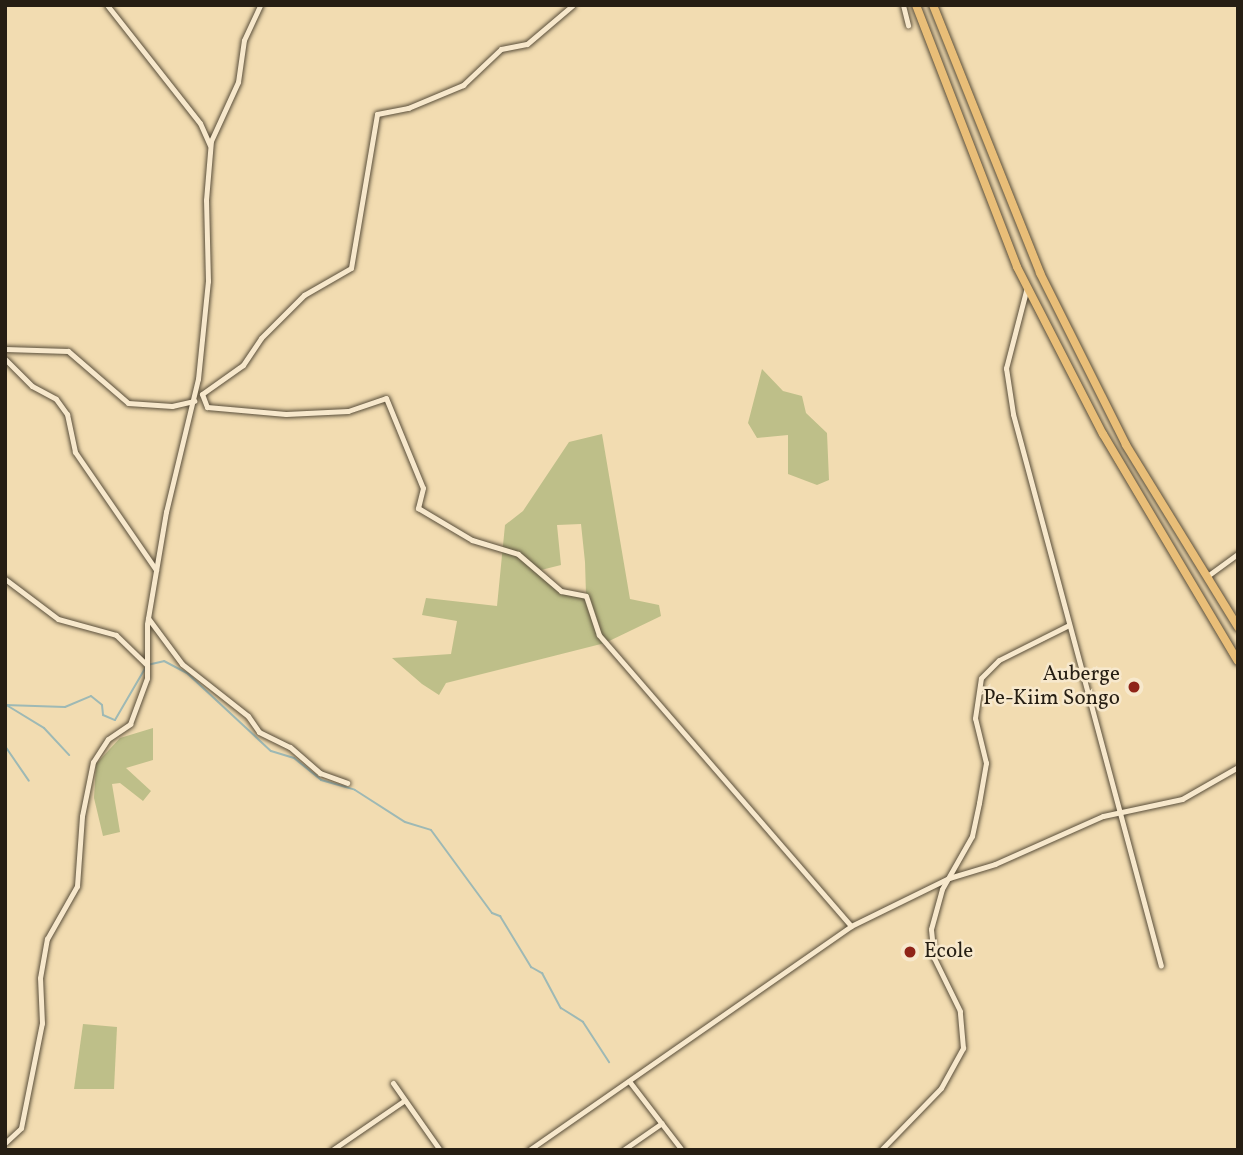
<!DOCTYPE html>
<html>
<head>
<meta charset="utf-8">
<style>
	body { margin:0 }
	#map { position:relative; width:1243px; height:1155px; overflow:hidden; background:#f2dcb1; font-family:Vollkorn,serif }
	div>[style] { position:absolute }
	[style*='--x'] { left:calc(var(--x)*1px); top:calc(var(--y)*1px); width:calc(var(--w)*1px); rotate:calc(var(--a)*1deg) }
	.green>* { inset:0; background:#bebf89 }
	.stream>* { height:2px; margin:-1px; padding:0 1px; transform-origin:1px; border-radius:1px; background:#9eb9b5 }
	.roads { filter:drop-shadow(0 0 2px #594e3a) drop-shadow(0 0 2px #594e3a) }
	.minor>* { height:5px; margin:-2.5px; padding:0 2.5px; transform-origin:2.5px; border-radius:2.5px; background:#f7e8cc }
	.trunk>* { height:8px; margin:-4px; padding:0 4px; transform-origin:4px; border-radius:4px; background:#e9be78 }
	.dots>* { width:19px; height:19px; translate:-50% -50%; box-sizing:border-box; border:4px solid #f7e8cc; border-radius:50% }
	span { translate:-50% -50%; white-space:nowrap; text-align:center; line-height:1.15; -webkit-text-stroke:5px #f7e8cc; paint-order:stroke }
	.poi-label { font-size:21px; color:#261e13 }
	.right { translate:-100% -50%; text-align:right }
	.left { translate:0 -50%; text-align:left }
	.frame { position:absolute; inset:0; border:7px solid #261e13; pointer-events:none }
</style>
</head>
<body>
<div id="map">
	<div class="green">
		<div style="clip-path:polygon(762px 369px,783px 391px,802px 396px,806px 413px,827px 433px,829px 480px,817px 485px,788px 474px,788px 435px,757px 438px,748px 423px)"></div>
		<div style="clip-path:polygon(evenodd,602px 434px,630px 599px,659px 605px,661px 616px,605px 643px,446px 683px,439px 695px,422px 684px,392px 658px,451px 654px,457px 621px,422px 615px,426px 598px,497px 606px,505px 525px,523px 511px,569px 442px,602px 434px,581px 524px,585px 562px,586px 595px,556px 589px,541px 570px,561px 565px,557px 525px,581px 524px)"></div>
		<div style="clip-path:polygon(153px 728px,153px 760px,126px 768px,151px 791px,143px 801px,120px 783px,112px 784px,120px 832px,103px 836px,94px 798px,96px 764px,120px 738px)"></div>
		<div style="clip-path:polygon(83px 1024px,117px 1027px,114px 1089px,74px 1089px)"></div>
	</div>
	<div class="stream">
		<div style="--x:5;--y:705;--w:60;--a:1.9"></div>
		<div style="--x:65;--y:707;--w:28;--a:-23"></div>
		<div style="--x:91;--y:696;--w:14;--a:39"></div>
		<div style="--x:102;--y:705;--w:10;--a:84"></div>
		<div style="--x:103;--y:715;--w:13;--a:23"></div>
		<div style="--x:115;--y:720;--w:64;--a:-59.8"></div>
		<div style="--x:147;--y:665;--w:17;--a:-13"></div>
		<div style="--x:164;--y:661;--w:27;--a:28"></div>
		<div style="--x:188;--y:674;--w:113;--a:42.9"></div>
		<div style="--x:271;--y:751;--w:24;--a:17"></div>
		<div style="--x:294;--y:758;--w:35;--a:39"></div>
		<div style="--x:321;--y:780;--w:35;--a:16"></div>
		<div style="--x:355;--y:790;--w:59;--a:32.6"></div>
		<div style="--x:405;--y:822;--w:27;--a:17"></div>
		<div style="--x:431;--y:830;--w:103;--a:53.7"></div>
		<div style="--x:492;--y:913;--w:9;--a:21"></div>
		<div style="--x:500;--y:916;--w:60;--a:58.7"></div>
		<div style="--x:531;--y:967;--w:13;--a:29"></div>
		<div style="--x:542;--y:973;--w:40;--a:62"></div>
		<div style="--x:561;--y:1008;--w:26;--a:32"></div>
		<div style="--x:583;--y:1022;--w:48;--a:57"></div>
		<div style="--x:8;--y:706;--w:42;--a:31.4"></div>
		<div style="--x:44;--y:728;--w:37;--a:47"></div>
		<div style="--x:5;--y:746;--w:42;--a:55.6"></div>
	</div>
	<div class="roads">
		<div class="minor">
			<div style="--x:107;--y:5;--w:150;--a:51.8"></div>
			<div style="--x:200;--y:123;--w:24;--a:66"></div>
			<div style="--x:903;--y:5;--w:21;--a:76"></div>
			<div style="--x:1027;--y:287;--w:84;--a:104.5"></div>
			<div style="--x:1006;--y:368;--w:47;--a:81.3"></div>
			<div style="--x:1013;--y:414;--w:571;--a:74.99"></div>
			<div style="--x:5;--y:349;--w:63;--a:1.8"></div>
			<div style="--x:68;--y:351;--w:79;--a:40.9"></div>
			<div style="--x:128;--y:403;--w:44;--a:3.9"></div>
			<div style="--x:172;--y:406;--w:23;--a:-13"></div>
			<div style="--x:5;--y:359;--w:38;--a:45"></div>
			<div style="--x:32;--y:386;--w:27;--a:28"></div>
			<div style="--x:56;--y:399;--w:19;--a:54"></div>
			<div style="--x:67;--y:414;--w:39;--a:78"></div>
			<div style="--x:75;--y:452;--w:143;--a:55.5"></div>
			<div style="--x:202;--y:394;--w:14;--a:69"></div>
			<div style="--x:207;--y:407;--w:79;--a:5.1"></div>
			<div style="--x:286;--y:414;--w:62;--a:-2.8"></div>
			<div style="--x:348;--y:411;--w:40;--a:-18.9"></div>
			<div style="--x:386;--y:398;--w:97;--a:67.7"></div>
			<div style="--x:423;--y:488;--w:21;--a:104"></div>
			<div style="--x:418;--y:508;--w:63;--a:30.7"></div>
			<div style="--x:472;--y:540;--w:48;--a:16.9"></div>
			<div style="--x:518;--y:554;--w:57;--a:40.7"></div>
			<div style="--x:561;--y:591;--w:25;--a:11"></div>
			<div style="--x:586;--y:596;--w:41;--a:71.6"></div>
			<div style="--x:599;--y:635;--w:385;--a:49.1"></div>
			<div style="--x:202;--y:394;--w:50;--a:-35.3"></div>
			<div style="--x:243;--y:365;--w:32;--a:-56"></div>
			<div style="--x:261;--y:338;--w:61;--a:-45"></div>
			<div style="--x:304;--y:295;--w:54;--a:-29.9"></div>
			<div style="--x:351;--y:268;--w:156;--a:-80.4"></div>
			<div style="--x:377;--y:114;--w:32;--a:-11"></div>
			<div style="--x:408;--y:108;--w:60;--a:-22.7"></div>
			<div style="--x:463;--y:85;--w:52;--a:-43.5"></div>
			<div style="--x:501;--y:49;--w:26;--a:-11"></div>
			<div style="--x:527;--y:44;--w:60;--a:-40.3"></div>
			<div style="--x:1206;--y:577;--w:39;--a:-36"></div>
			<div style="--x:5;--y:579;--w:66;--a:37"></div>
			<div style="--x:58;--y:619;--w:60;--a:15.4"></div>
			<div style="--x:116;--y:635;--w:43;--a:44.1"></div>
			<div style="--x:148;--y:618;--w:57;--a:53.5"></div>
			<div style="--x:182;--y:664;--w:84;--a:38.2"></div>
			<div style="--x:248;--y:716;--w:19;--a:55"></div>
			<div style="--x:259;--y:732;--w:34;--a:26"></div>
			<div style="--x:290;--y:747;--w:40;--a:41"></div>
			<div style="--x:320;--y:773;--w:29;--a:20"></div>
			<div style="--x:629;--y:1081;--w:87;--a:52.5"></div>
			<div style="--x:393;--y:1083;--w:82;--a:55"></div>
			<div style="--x:5;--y:1143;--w:22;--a:-43"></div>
			<div style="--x:21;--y:1128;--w:107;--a:-78.7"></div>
			<div style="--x:42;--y:1023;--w:45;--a:-92.5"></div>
			<div style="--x:40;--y:978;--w:40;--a:-80"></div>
			<div style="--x:47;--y:939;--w:61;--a:-60.5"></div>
			<div style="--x:77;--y:886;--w:70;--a:-85.9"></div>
			<div style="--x:82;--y:816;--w:55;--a:-78.5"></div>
			<div style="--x:93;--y:762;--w:27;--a:-57"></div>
			<div style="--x:108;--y:739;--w:27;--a:-34"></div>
			<div style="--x:130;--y:724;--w:49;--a:-69.7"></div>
			<div style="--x:147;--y:678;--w:54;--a:-90"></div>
			<div style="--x:147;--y:624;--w:114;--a:-80.4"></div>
			<div style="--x:166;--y:512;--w:137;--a:-76.5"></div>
			<div style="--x:198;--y:379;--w:99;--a:-84.2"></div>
			<div style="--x:208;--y:281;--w:81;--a:-91.4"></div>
			<div style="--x:206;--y:200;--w:59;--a:-85.2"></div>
			<div style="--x:211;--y:141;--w:65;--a:-65.4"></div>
			<div style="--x:238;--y:82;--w:42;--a:-81.9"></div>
			<div style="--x:244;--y:40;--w:38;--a:-65"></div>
			<div style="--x:332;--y:1150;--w:88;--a:-34.4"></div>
			<div style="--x:529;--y:1150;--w:392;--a:-34.8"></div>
			<div style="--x:851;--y:926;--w:109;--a:-26.1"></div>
			<div style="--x:949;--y:878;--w:48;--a:-16.9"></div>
			<div style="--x:995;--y:864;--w:118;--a:-24"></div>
			<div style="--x:1103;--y:816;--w:81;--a:-12.1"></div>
			<div style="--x:1182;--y:799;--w:64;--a:-29.7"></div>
			<div style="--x:623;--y:1150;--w:47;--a:-34.7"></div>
			<div style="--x:881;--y:1150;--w:86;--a:-45.9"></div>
			<div style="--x:941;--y:1088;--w:46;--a:-61.2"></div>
			<div style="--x:963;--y:1048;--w:37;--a:-95"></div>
			<div style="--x:960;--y:1011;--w:59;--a:-116.1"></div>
			<div style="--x:934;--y:958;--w:29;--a:-96"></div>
			<div style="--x:931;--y:929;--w:41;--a:-74.6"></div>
			<div style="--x:942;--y:889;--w:61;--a:-60.5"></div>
			<div style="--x:972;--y:836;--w:34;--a:-78"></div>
			<div style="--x:979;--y:803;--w:41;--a:-80.1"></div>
			<div style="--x:986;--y:763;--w:46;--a:-103.7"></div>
			<div style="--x:975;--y:718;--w:40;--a:-81.5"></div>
			<div style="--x:981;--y:678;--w:25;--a:-45"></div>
			<div style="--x:999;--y:660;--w:78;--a:-26.6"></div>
		</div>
		<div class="trunk">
			<div style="--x:916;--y:5;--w:281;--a:68.9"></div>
			<div style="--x:1017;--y:267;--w:188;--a:62.8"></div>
			<div style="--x:1103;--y:434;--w:264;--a:59.3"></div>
			<div style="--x:933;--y:5;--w:289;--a:68.2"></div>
			<div style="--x:1040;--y:273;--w:192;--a:63.4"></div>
			<div style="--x:1126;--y:445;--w:214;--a:58.4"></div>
		</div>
	</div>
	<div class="dots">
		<div style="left:1134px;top:687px;background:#8f2418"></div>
		<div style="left:910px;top:952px;background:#8f2418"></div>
	</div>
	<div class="poi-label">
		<span class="right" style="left:1120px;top:687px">Auberge<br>Pe-Kiim Songo</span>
		<span class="left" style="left:924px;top:952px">Ecole</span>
	</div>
	<div class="frame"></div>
</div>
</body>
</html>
